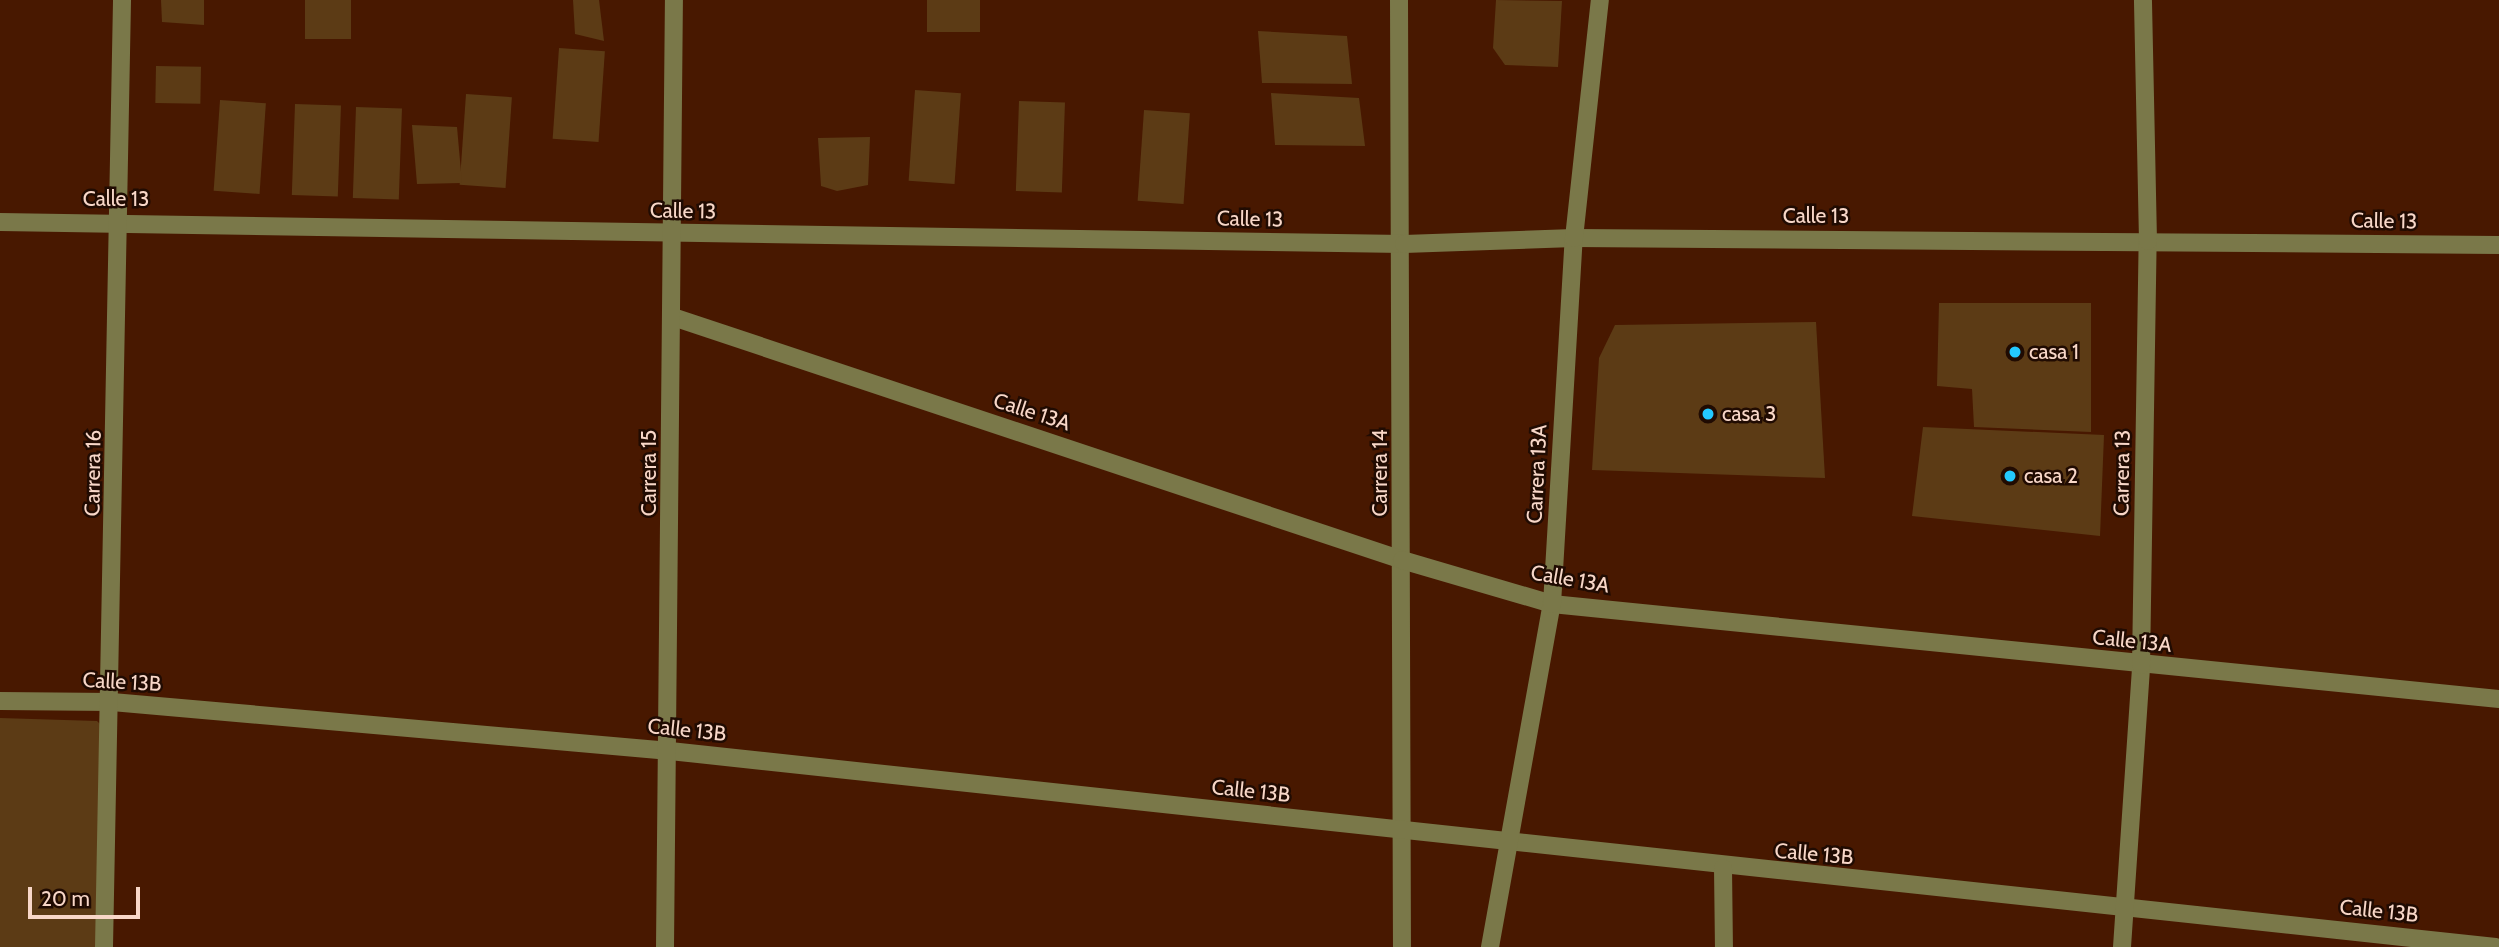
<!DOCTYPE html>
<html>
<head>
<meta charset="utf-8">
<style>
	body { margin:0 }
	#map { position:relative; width:2499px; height:947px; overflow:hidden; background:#481800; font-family:Cabin,sans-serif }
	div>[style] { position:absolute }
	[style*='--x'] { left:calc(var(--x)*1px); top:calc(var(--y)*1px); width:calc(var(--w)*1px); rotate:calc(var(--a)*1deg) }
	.building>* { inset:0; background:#5c3b15; transform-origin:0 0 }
	.minor>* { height:18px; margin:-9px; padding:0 9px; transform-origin:9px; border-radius:9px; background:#7a7849 }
	.dots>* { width:19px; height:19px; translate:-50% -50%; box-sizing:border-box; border:4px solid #200b02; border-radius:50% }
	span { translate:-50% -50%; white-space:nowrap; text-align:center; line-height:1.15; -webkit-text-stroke:5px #200b02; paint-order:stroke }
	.street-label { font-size:21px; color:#f8d7c8 }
	.poi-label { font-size:21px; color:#f8d7c8 }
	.left { translate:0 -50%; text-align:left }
	.scale { position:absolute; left:28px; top:887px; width:112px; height:32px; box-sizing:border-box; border:4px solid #f8d7c8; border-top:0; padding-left:9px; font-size:21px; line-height:24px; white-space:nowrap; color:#f8d7c8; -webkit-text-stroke:5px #200b02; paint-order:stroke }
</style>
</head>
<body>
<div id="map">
	<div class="building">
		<div style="clip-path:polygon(161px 0,204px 0,204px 25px,162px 22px)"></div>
		<div style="left:305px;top:0;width:46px;height:39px"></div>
		<div style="clip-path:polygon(573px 0,599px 0,604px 41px,575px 34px)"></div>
		<div style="left:927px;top:0;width:53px;height:32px"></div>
		<div style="clip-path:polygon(1496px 0,1562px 1px,1558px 67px,1505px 65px,1493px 48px)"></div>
		<div style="clip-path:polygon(1258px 31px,1347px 36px,1352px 84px,1262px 83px)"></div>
		<div style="left:559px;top:48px;width:46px;height:91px;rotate:4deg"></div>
		<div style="left:156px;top:66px;width:45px;height:37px;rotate:1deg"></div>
		<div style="left:915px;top:90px;width:46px;height:91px;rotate:4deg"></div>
		<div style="clip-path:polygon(1271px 93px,1359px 98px,1365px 146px,1275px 145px)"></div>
		<div style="left:466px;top:94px;width:46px;height:91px;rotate:4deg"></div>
		<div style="left:220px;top:100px;width:46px;height:91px;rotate:4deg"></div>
		<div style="left:1019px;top:101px;width:46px;height:90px;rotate:2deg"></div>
		<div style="left:295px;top:104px;width:46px;height:91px;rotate:2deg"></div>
		<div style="left:356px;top:107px;width:46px;height:91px;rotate:2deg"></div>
		<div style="left:1144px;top:110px;width:46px;height:91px;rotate:4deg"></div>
		<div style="clip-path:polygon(412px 125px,457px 127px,462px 183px,417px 184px)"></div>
		<div style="clip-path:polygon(870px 137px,868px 185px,837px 191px,821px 186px,818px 138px)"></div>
		<div style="clip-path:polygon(1939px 303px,2091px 303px,2091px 432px,1974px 427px,1972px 389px,1937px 386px)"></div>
		<div style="clip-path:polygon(1816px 322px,1825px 478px,1592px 470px,1599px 358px,1615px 325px)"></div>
		<div style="clip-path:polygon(1923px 427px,2104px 435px,2100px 536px,1912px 516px)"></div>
		<div style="clip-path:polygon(0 718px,97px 721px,102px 726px,99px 947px,0 947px)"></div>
	</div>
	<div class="minor">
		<div style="--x:1399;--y:0;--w:947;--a:89.82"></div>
		<div style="--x:0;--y:222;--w:1404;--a:0.9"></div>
		<div style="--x:1404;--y:244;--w:170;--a:-2"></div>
		<div style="--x:1574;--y:238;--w:925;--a:0.43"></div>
		<div style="--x:673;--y:317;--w:768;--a:18.43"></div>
		<div style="--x:1402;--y:560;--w:156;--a:16.3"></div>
		<div style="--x:1552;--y:604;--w:952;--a:5.73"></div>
		<div style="--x:0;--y:701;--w:112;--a:0.5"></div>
		<div style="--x:112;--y:702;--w:560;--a:5.02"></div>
		<div style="--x:670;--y:751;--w:1836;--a:6.13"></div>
		<div style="--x:1723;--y:868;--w:79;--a:89.3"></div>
		<div style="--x:104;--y:947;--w:947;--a:-88.91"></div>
		<div style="--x:665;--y:947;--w:947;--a:-89.46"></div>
		<div style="--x:1490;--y:947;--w:349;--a:-79.8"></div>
		<div style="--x:1552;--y:604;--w:367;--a:-86.6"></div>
		<div style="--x:1574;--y:238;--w:239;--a:-83.8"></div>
		<div style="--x:2122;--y:947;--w:283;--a:-86.1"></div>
		<div style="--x:2141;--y:665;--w:424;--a:-89.1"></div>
		<div style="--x:2148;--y:241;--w:241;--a:-91.2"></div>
	</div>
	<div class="dots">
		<div style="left:2015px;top:352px;background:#24c9fe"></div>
		<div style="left:1708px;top:414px;background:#24c9fe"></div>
		<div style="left:2010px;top:476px;background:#24c9fe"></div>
	</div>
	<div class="street-label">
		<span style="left:116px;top:199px">Calle 13</span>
		<span style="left:683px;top:211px;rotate:1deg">Calle 13</span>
		<span style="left:1816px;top:216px">Calle 13</span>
		<span style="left:1250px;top:219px;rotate:1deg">Calle 13</span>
		<span style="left:2384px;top:221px;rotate:1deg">Calle 13</span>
		<span style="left:1032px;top:412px;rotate:18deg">Calle 13A</span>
		<span style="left:93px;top:473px;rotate:-89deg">Carrera 16</span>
		<span style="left:649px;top:473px;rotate:-90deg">Carrera 15</span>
		<span style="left:1380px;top:473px;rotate:-90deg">Carrera 14</span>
		<span style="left:2122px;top:473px;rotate:-89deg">Carrera 13</span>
		<span style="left:1537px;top:474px;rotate:-87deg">Carrera 13A</span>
		<span style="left:1570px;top:579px;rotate:10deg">Calle 13A</span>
		<span style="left:2132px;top:641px;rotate:6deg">Calle 13A</span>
		<span style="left:122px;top:682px;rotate:3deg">Calle 13B</span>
		<span style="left:687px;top:730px;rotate:6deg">Calle 13B</span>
		<span style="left:1251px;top:791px;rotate:6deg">Calle 13B</span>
		<span style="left:1814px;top:854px;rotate:5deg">Calle 13B</span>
		<span style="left:2379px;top:911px;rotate:6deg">Calle 13B</span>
	</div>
	<div class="poi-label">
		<span class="left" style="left:2029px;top:352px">casa 1</span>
		<span class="left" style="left:1722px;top:414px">casa 3</span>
		<span class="left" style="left:2024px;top:476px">casa 2</span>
	</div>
	<div class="scale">20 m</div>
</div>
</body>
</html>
